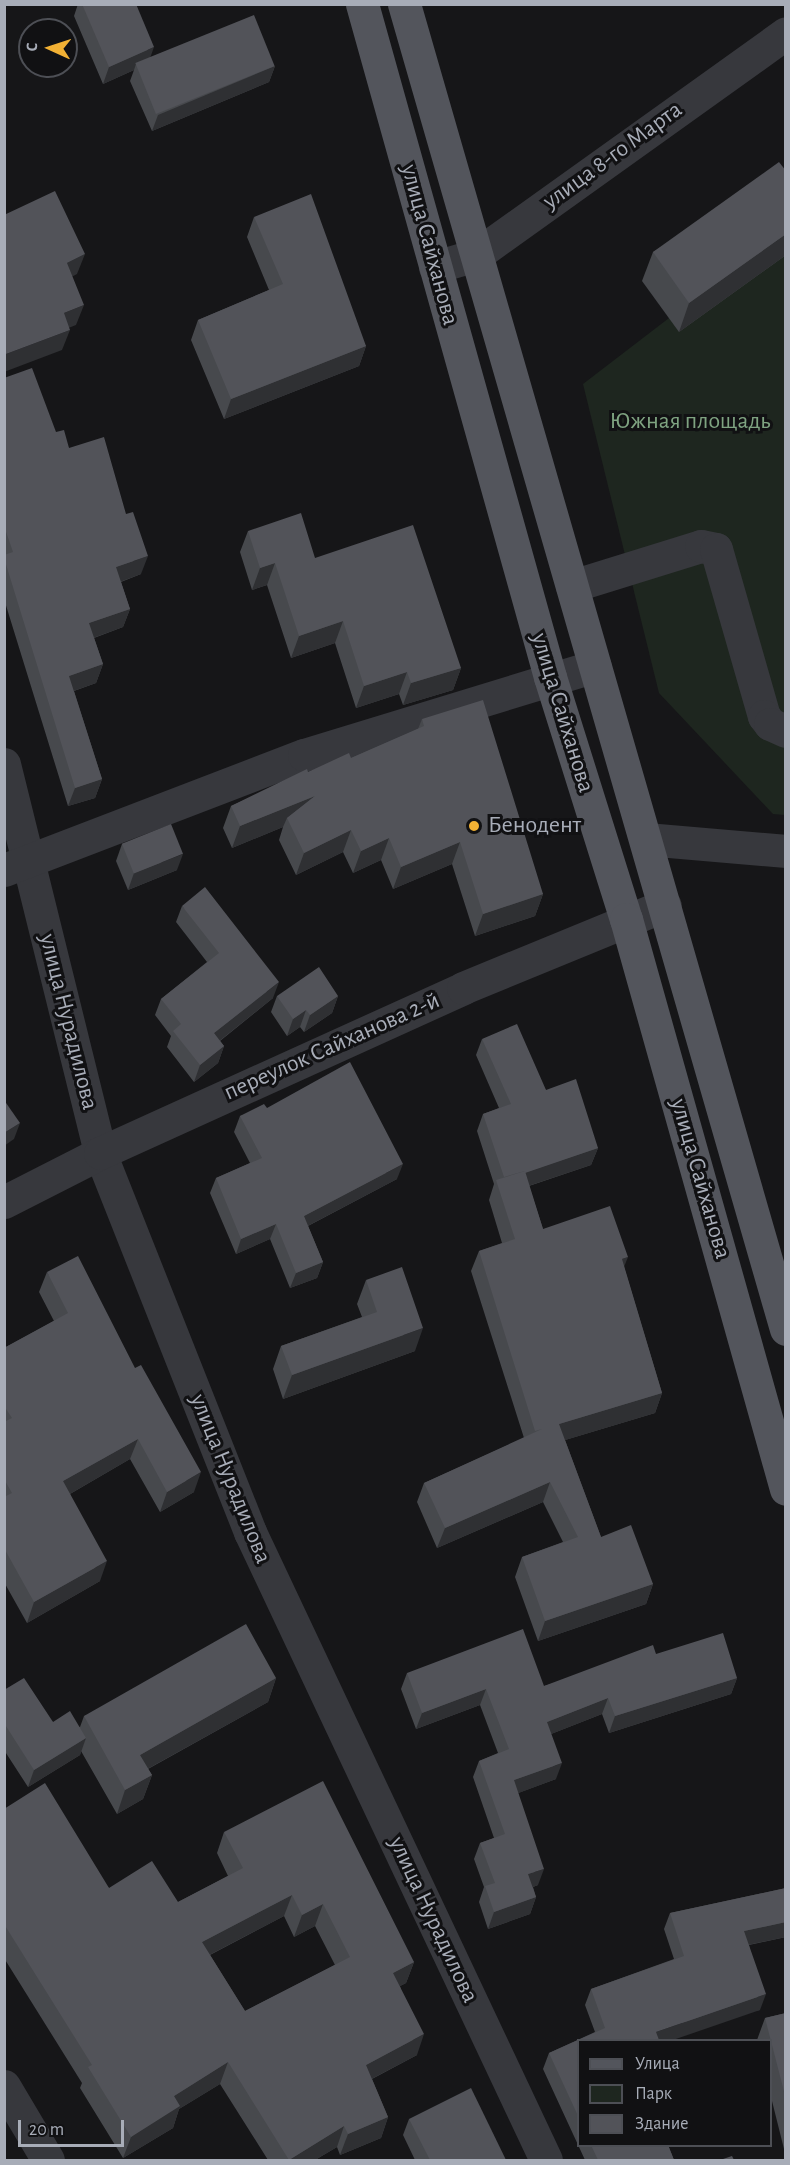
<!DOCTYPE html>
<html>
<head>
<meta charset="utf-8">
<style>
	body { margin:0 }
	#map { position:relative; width:790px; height:2165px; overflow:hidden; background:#161618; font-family:"Alegreya Sans",sans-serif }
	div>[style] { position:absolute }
	.green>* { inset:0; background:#1e261f }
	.minor>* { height:33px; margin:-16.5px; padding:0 16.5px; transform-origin:16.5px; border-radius:16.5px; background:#37383d }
	.major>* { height:33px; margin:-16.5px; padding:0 16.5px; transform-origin:16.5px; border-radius:16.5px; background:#53555c }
	.wall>* { inset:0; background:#47494d }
	.shaded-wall>* { inset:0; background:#2f3033 }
	.building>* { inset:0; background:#525359; transform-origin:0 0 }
	.dots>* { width:16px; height:16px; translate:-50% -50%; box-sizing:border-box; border:3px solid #111113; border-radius:50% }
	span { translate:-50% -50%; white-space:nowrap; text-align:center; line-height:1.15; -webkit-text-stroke:6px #111113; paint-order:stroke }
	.street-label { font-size:24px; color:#a8adb8 }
	.park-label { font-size:24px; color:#7fa381 }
	.poi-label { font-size:24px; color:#a8adb8 }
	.left { translate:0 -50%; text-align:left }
	.frame { position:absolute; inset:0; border:6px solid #a8adb8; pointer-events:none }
	.legend { position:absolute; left:577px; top:2039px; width:195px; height:108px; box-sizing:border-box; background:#111113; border:2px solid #4d4f55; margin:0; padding:8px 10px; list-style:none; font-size:18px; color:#a8adb8 }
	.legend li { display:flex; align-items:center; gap:12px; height:30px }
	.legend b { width:30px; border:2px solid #4d4f55 }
	.north { position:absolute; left:18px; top:18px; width:60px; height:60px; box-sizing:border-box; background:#111113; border:2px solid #4d4f55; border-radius:50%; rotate:273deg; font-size:16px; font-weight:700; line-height:24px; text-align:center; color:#a8adb8 }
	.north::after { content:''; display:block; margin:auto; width:21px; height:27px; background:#f2b134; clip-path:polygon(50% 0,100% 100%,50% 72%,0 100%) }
	.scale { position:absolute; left:18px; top:2120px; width:106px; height:27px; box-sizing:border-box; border:3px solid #a8adb8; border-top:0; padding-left:8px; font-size:18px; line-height:21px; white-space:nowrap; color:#a8adb8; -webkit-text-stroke:4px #111113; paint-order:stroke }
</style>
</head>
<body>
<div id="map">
	<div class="green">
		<div style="clip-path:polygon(785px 229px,785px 815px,773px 814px,659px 693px,583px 384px)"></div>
	</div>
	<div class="minor">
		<div style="left:435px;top:267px;width:43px;rotate:-16.3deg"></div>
		<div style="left:476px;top:255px;width:381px;rotate:-35.6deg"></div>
		<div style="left:572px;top:586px;width:135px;rotate:-17.2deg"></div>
		<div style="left:701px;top:546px;width:15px;rotate:11deg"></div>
		<div style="left:716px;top:549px;width:174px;rotate:74deg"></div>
		<div style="left:764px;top:716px;width:10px;rotate:53deg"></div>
		<div style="left:770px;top:724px;width:17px;rotate:24deg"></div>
		<div style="left:4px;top:764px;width:401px;rotate:76.1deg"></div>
		<div style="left:100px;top:1153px;width:408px;rotate:68.4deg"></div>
		<div style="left:250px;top:1532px;width:694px;rotate:64.76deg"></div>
		<div style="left:646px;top:839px;width:141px;rotate:4.9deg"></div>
		<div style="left:4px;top:870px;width:321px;rotate:-21deg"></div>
		<div style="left:304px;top:755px;width:304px;rotate:-17deg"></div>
		<div style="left:4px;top:1202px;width:108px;rotate:-27deg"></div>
		<div style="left:100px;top:1153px;width:399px;rotate:-24.4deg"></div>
		<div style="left:463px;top:988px;width:218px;rotate:-22.3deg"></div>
		<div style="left:4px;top:2086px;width:86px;rotate:59.3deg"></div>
	</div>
	<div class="major">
		<div style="left:362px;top:4px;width:699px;rotate:74.39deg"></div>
		<div style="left:550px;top:677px;width:254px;rotate:72.6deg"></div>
		<div style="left:626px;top:919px;width:592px;rotate:74.32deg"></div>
		<div style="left:404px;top:4px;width:1379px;rotate:73.92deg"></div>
	</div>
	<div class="wall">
		<div style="clip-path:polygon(78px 4px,136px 4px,150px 59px,275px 66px,269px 82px,152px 131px,130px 81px,134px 70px,103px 84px,74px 16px)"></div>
		<div style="clip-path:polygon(786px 171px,786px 255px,679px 332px,642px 281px,653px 252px)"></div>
		<div style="clip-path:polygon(254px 217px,366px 346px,359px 366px,224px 419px,191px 340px,198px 320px,269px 290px,247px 237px)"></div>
		<div style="clip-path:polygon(4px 378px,69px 448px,141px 574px,121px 582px,130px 609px,123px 627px,94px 638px,103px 664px,96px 683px,74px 691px,102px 779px,95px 798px,68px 806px,4px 599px)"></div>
		<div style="clip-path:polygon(248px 531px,315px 558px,461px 668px,453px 690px,403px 705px,399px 694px,356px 708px,335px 643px,291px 658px,267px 585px,252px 590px,240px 552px)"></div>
		<div style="clip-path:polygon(422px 719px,543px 894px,535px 916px,475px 936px,452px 864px,393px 889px,381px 860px,353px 873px,343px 852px,296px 875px,279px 840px,283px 827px,232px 848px,223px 828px,231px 806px,308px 772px,351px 758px,418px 729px)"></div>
		<div style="clip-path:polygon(122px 844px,177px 870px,128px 890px,116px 861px)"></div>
		<div style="clip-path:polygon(182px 906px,273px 998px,220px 1041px,224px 1046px,218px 1063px,194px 1082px,167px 1047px,171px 1036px,155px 1015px,161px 999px,207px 962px,176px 922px)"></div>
		<div style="clip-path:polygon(277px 996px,338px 996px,332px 1013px,304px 1032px,300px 1027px,287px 1036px,271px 1012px)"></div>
		<div style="clip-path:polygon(482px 1039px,546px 1090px,598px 1148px,591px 1165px,529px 1186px,543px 1229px,624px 1267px,662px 1393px,655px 1413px,565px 1440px,601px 1537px,653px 1584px,646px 1604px,538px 1641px,515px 1577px,522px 1557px,563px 1542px,543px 1502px,437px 1548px,417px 1502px,424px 1483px,524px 1438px,471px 1271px,479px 1251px,502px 1243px,489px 1200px,494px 1184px,477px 1131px,483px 1114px,499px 1108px,476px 1055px)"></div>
		<div style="clip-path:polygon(267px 1108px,397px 1179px,308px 1226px,323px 1262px,317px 1278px,290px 1288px,270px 1239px,236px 1254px,210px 1193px,216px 1178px,250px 1163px,234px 1132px,240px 1116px)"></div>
		<div style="clip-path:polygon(47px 1272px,194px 1492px,160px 1512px,130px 1459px,70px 1494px,100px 1581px,27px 1623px,4px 1582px,4px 1348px,54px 1321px,39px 1292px)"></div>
		<div style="clip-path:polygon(366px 1280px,415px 1351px,283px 1399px,273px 1369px,281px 1346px,362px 1317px,357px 1304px)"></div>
		<div style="clip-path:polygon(656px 1654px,737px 1678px,731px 1694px,609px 1733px,602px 1714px,551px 1734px,556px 1779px,518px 1793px,538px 1885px,533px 1887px,536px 1897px,530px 1914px,488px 1929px,479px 1902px,484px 1887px,474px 1859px,480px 1843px,494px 1838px,473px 1777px,479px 1761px,498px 1753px,480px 1705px,416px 1729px,401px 1689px,407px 1673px,544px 1686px)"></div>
		<div style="clip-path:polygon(276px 1678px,268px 1702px,148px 1769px,152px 1775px,143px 1799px,117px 1814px,81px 1751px,80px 1755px,28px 1787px,4px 1750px,4px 1690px,53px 1722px,80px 1727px,84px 1716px)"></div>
		<div style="clip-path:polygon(evenodd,4px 1809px,109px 1888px,178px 1902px,228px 1876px,217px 1853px,224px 1832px,414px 1962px,406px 1983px,400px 1986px,417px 2055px,372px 2079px,388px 2117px,381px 2138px,340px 2155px,337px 2147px,315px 2160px,268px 2160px,220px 2084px,179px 2109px,173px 2128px,123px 2158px,80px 2088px,82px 2083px,4px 1958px,4px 1809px,284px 1916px,294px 1937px,315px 1926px,335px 1965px,245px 2011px,210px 1955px,284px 1916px)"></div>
		<div style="clip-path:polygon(786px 1888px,786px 1937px,749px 1945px,760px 2010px,579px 2040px,579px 2145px,668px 2145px,674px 2160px,585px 2160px,543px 2069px,549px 2053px,595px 2032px,585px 2005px,591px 1989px,674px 1959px,664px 1929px,670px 1913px)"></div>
		<div style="clip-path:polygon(786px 2013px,786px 2153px,785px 2153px,771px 2097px,771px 2040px,757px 2040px,765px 2018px)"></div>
		<div style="clip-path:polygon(409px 2119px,506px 2160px,415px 2160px,403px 2135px)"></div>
	</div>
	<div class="shaded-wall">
		<div style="clip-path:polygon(154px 47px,148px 64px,136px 64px,134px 70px,103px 84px,109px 67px)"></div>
		<div style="clip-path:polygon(275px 66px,269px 82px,152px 131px,158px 115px)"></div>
		<div style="clip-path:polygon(786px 234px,786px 255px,679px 332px,689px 303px)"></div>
		<div style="clip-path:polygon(85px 254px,77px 274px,60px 283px,67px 263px)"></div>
		<div style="clip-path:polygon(84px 305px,76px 325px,56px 333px,64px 313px)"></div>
		<div style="clip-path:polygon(70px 330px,62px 350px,4px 372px,4px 358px,6px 354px)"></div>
		<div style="clip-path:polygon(366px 346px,359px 366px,224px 419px,231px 399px)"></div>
		<div style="clip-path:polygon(148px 556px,141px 574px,109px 586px,116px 567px)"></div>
		<div style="clip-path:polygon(275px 563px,267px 585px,252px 590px,260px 568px)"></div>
		<div style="clip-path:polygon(130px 609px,123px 627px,82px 642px,89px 623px)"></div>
		<div style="clip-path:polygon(343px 621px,335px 643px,291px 658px,299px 636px)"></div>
		<div style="clip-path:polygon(103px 664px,96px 683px,62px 695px,69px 676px)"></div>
		<div style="clip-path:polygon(461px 668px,453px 690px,403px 705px,411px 683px)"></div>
		<div style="clip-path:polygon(407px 672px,399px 694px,356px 708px,364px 686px)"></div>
		<div style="clip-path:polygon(102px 779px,95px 798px,68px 806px,75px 788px)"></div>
		<div style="clip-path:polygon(315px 796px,287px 818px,283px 827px,232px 848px,240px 826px)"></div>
		<div style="clip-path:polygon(351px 830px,343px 852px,296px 875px,304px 853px)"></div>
		<div style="clip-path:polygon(389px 838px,381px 860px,353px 873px,361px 851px)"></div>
		<div style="clip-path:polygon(460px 842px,452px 864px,393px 889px,401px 867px)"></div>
		<div style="clip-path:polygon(183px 854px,177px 870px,128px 890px,134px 873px)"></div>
		<div style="clip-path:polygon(543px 894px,535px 916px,475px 936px,483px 914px)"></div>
		<div style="clip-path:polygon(279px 982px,273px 998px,208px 1050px,214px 1033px)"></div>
		<div style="clip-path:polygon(338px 996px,332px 1013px,304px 1032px,310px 1015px)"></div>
		<div style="clip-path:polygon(306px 1010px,300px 1027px,287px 1036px,293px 1019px)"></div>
		<div style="clip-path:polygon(224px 1046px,218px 1063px,194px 1082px,200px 1065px)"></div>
		<div style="clip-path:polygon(20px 1123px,14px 1139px,4px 1146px,4px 1133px)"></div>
		<div style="clip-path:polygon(598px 1148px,591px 1165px,501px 1195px,505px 1179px)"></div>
		<div style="clip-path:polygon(403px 1164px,397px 1179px,298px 1231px,304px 1216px)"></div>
		<div style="clip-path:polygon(276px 1224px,270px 1239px,236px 1254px,241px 1239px)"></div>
		<div style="clip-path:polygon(628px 1257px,620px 1277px,622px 1259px)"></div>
		<div style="clip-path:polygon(323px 1262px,317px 1278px,290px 1288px,296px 1273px)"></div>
		<div style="clip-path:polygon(423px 1328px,415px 1351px,283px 1399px,292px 1375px)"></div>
		<div style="clip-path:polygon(662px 1393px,655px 1413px,552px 1444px,559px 1424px)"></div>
		<div style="clip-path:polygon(138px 1439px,130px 1459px,56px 1502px,63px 1481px)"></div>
		<div style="clip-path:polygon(201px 1472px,194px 1492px,160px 1512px,167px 1492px)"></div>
		<div style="clip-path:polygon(550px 1482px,543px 1502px,437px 1548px,445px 1528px)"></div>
		<div style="clip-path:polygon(107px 1561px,100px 1581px,27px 1623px,34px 1602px)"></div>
		<div style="clip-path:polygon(653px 1584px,646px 1604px,538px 1641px,545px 1621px)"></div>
		<div style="clip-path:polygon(276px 1678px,268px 1702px,131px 1778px,140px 1755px)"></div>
		<div style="clip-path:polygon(737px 1678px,731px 1694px,609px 1733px,615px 1716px)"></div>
		<div style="clip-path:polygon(486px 1689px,480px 1705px,416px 1729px,422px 1713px)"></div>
		<div style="clip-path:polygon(608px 1698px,602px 1714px,541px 1738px,547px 1722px)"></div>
		<div style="clip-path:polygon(86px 1738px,80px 1755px,28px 1787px,34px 1770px)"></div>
		<div style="clip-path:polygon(562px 1763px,556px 1779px,508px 1797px,514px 1780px)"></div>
		<div style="clip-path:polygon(152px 1775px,143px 1799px,117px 1814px,125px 1790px)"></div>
		<div style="clip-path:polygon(544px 1869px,538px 1885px,522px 1891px,528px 1874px)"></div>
		<div style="clip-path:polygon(292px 1895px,284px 1916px,194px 1963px,202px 1942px)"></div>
		<div style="clip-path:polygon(536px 1897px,530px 1914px,488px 1929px,494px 1912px)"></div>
		<div style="clip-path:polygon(323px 1904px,315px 1926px,294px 1937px,302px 1915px)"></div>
		<div style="clip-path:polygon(786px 1922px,786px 1937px,738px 1947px,744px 1931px)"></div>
		<div style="clip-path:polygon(414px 1962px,406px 1983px,385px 1994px,393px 1973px)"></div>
		<div style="clip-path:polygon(766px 1994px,760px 2010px,673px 2040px,653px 2040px,656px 2032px)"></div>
		<div style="clip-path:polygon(424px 2034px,417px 2055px,358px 2086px,366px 2065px)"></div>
		<div style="clip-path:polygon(228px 2062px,220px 2084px,179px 2109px,173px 2128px,123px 2158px,131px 2137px,174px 2096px)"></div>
		<div style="clip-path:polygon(388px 2117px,381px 2138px,340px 2155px,348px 2134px)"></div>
		<div style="clip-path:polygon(344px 2126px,337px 2147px,315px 2160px,289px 2160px)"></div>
	</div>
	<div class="building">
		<div style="clip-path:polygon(82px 4px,136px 4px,154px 47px,109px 67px)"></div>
		<div style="left:254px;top:15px;width:55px;height:128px;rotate:68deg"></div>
		<div style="clip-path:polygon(779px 162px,786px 171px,786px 234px,689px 303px,653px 252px)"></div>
		<div style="clip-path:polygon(55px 191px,85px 254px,67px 263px,84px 305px,64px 313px,70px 330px,6px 354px,4px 351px,4px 215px)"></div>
		<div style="clip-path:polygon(311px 194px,366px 346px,231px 399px,198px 320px,283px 284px,254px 217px)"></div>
		<div style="clip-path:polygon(32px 368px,56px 432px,64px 430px,69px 448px,104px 437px,126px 514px,133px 512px,148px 556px,116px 567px,130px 609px,89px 623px,103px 664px,69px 676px,102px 779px,75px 788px,4px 558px,4px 555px,13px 552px,4px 526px,4px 378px)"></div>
		<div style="clip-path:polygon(301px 513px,315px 558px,413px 525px,461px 668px,411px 683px,407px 672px,364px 686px,343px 621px,299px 636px,275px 563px,260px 568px,248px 531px)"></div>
		<div style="clip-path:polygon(483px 700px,543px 894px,483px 914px,460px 842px,401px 867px,389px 838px,361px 851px,351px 830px,304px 853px,287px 818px,315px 796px,240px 826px,231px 806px,307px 769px,308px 772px,349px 753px,351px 758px,424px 726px,422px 719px)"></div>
		<div style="left:171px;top:824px;width:32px;height:53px;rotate:68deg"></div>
		<div style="clip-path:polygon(205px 887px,279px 982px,214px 1033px,224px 1046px,200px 1065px,173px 1031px,181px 1024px,161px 999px,219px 953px,182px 906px)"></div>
		<div style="clip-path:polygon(319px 967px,338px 996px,310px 1015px,306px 1010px,293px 1019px,277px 996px)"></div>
		<div style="clip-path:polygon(517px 1024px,546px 1090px,576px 1079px,598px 1148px,525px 1173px,525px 1171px,504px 1177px,483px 1114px,511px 1104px,482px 1039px)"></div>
		<div style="clip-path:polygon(350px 1062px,403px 1164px,304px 1216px,323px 1262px,296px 1273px,276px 1224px,241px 1239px,216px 1178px,262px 1158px,240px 1116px,264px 1104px,267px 1108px)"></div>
		<div style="clip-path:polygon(4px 1100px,20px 1123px,4px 1133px)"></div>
		<div style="clip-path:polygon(525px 1171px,543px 1229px,610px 1206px,628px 1257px,622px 1259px,662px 1393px,559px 1424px,601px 1537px,631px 1525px,653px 1584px,545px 1621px,522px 1557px,578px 1537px,550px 1482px,445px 1528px,424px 1483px,542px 1429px,535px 1431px,479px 1251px,515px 1239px,496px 1180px)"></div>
		<div style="clip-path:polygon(78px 1256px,135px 1368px,141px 1365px,201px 1472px,167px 1492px,138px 1439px,63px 1481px,107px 1561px,34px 1602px,4px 1548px,4px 1497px,12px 1493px,4px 1479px,4px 1422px,12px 1418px,4px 1406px,4px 1348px,68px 1313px,47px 1272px)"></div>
		<div style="clip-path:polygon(402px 1267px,423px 1328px,292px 1375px,281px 1346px,377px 1312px,366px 1280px)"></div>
		<div style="clip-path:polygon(246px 1624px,276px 1678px,140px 1755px,152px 1775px,125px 1790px,84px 1716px)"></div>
		<div style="clip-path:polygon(523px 1629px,544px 1686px,653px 1645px,656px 1654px,723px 1633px,737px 1678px,615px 1716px,608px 1698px,547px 1722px,562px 1763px,514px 1780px,544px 1869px,528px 1874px,536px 1897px,494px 1912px,485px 1886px,495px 1883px,480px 1843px,505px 1834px,479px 1761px,509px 1749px,486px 1689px,422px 1713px,407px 1673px)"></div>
		<div style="clip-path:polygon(24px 1678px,53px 1722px,70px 1711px,86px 1738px,34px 1770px,4px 1723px,4px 1690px)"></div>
		<div style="clip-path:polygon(evenodd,323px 1781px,414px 1962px,393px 1973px,424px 2034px,366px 2065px,388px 2117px,348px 2134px,344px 2126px,289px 2160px,228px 2062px,174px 2096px,180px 2106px,131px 2137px,88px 2067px,92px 2065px,4px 1924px,4px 1809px,45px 1783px,109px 1888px,152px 1861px,178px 1902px,243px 1868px,224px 1832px,323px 1781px,292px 1895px,302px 1915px,323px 1904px,350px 1957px,245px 2011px,202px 1942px,292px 1895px)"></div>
		<div style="clip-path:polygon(786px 1888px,786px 1922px,744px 1931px,766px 1994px,656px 2032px,659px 2040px,579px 2040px,579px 2118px,549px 2053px,605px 2028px,591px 1989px,684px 1956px,670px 1913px)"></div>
		<div style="clip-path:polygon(786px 2013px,786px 2099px,765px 2018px)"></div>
		<div style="clip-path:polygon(471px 2088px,506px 2160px,430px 2160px,409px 2119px)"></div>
		<div style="clip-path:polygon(591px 2145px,668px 2145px,674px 2160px,598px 2160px)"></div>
		<div style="clip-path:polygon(732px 2156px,734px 2160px,720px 2160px)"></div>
	</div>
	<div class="dots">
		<div style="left:474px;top:826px;background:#f2b134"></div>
	</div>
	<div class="street-label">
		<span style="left:613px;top:156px;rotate:-36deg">улица 8-го Марта</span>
		<span style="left:429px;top:245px;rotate:75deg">улица Сайханова</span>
		<span style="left:562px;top:713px;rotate:73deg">улица Сайханова</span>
		<span style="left:68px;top:1022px;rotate:76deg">улица Нурадилова</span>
		<span style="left:332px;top:1047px;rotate:-24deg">переулок Сайханова 2-й</span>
		<span style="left:700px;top:1179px;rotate:74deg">улица Сайханова</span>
		<span style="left:230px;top:1479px;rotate:68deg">улица Нурадилова</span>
		<span style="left:433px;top:1920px;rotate:65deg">улица Нурадилова</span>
	</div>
	<div class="park-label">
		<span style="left:690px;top:422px">Южная площадь</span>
	</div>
	<div class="poi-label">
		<span class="left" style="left:488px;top:826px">Бенодент</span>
	</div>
	<div class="frame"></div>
	<ul class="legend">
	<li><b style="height:8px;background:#53555c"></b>Улица</li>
	<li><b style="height:16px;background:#1e261f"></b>Парк</li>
	<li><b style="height:16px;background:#525359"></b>Здание</li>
	</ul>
	<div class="north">С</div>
	<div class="scale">20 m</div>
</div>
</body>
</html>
